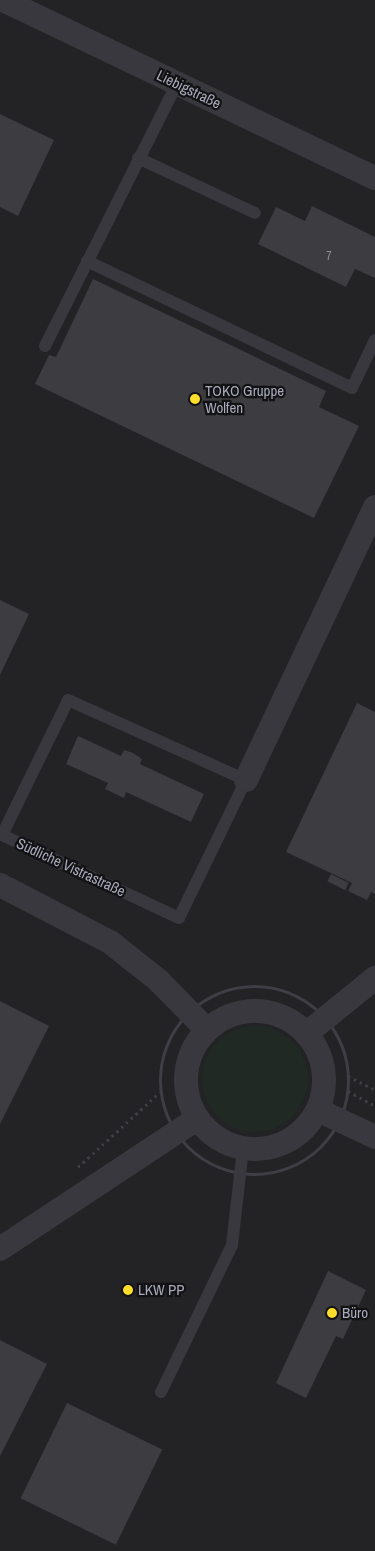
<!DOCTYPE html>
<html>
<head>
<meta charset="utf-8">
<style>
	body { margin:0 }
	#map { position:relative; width:375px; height:1551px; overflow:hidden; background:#171719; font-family:"Archivo Narrow",sans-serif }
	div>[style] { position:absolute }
	.built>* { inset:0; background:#232326; transform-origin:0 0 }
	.green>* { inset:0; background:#202923 }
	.round { border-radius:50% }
	.building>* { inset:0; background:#3c3c41; transform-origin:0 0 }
	.path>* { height:3px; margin-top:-1.5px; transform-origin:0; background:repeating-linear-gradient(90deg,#3e3e45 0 2.5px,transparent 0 6.5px) }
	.path>.ring { margin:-1.5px; padding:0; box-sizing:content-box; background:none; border:3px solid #3e3e45; border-radius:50% }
	.lane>* { height:12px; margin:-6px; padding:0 6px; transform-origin:6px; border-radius:6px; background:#38383e }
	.street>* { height:24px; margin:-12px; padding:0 12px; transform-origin:12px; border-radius:12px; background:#38383e }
	.street>.ring { margin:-12px; padding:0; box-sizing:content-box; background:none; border:24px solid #38383e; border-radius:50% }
	.dots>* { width:14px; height:14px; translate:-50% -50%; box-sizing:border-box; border:2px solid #121214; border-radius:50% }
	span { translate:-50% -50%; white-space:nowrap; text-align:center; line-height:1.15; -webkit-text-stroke:4.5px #121214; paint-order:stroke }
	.number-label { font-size:12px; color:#8d8e9c }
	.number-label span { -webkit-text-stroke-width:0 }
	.street-label { font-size:15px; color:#a8aaba }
	.poi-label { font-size:15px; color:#a8aaba }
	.left { translate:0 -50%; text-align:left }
</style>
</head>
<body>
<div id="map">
	<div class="built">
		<div style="left:0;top:0;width:375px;height:1551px"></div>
	</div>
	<div class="green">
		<div class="round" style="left:202px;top:1026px;width:106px;height:106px"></div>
	</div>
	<div class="building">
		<div style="clip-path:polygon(0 114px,54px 140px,18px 216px,0 207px)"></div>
		<div style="clip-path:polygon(312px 206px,375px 237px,375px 278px,355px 269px,346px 287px,258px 244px,276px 207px,305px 221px)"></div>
		<div style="clip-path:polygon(93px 279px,326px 391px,319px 407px,359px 426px,314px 518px,35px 384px,49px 355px,56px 357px)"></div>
		<div style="clip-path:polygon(0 600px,29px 614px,0 675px)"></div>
		<div style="clip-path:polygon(357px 703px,375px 712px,375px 894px,371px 892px,367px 900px,348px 891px,352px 883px,286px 852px)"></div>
		<div style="clip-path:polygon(78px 736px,121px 756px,124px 750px,133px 753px,142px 759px,140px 764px,204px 794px,191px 822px,126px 792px,124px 798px,105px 789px,108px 783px,66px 764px)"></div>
		<div style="left:331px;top:874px;width:20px;height:8px;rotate:27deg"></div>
		<div style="clip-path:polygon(0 1001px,49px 1026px,0 1124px)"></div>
		<div style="clip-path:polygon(328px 1271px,366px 1290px,343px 1339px,336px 1336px,306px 1398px,276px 1383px)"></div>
		<div style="clip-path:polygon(0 1340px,47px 1364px,0 1456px)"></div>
		<div style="left:67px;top:1403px;width:106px;height:106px;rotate:26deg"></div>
	</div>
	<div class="path">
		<div class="ring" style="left:160px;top:986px;width:185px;height:185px"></div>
		<div style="left:348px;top:1076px;width:30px;rotate:27deg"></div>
		<div style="left:348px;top:1091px;width:31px;rotate:29deg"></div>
		<div style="left:78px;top:1167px;width:111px;rotate:-42.4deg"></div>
	</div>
	<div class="lane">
		<div style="left:138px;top:158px;width:129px;rotate:25.2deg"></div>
		<div style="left:87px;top:261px;width:294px;rotate:25.6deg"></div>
		<div style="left:352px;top:388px;width:53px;rotate:-64.4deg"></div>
		<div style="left:45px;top:346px;width:293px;rotate:-63.3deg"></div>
		<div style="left:68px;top:700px;width:195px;rotate:24.2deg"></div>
		<div style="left:246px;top:780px;width:153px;rotate:115.9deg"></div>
		<div style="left:179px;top:918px;width:195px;rotate:-154.9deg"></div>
		<div style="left:2px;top:835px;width:150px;rotate:-63.9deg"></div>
		<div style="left:161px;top:1392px;width:163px;rotate:-64.2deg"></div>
		<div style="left:232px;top:1245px;width:98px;rotate:-83.5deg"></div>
	</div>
	<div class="street">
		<div style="left:3px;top:0;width:412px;rotate:25.6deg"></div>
		<div style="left:246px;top:780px;width:302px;rotate:-64.7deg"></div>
		<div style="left:0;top:885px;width:124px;rotate:27.4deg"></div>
		<div style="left:110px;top:942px;width:61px;rotate:38.4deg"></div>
		<div style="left:158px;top:980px;width:70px;rotate:45.6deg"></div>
		<div class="ring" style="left:186px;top:1011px;width:114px;height:114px"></div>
		<div style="left:306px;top:1034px;width:89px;rotate:-39.1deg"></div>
		<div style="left:318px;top:1110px;width:63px;rotate:25.3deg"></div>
		<div style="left:0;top:1249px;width:237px;rotate:-33.5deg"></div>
	</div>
	<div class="dots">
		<div style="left:195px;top:399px;background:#fddf2b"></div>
		<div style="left:128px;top:1290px;background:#fddf2b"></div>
		<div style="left:332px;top:1313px;background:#fddf2b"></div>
	</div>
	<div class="number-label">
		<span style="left:329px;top:257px">7</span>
	</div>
	<div class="street-label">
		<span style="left:189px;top:89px;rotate:26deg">Liebigstraße</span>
		<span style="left:71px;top:867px;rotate:25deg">Südliche Vistrastraße</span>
	</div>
	<div class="poi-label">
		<span class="left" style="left:205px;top:399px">TOKO Gruppe<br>Wolfen</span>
		<span class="left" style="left:138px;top:1290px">LKW PP</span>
		<span class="left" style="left:342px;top:1313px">Büro</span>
	</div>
</div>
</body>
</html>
